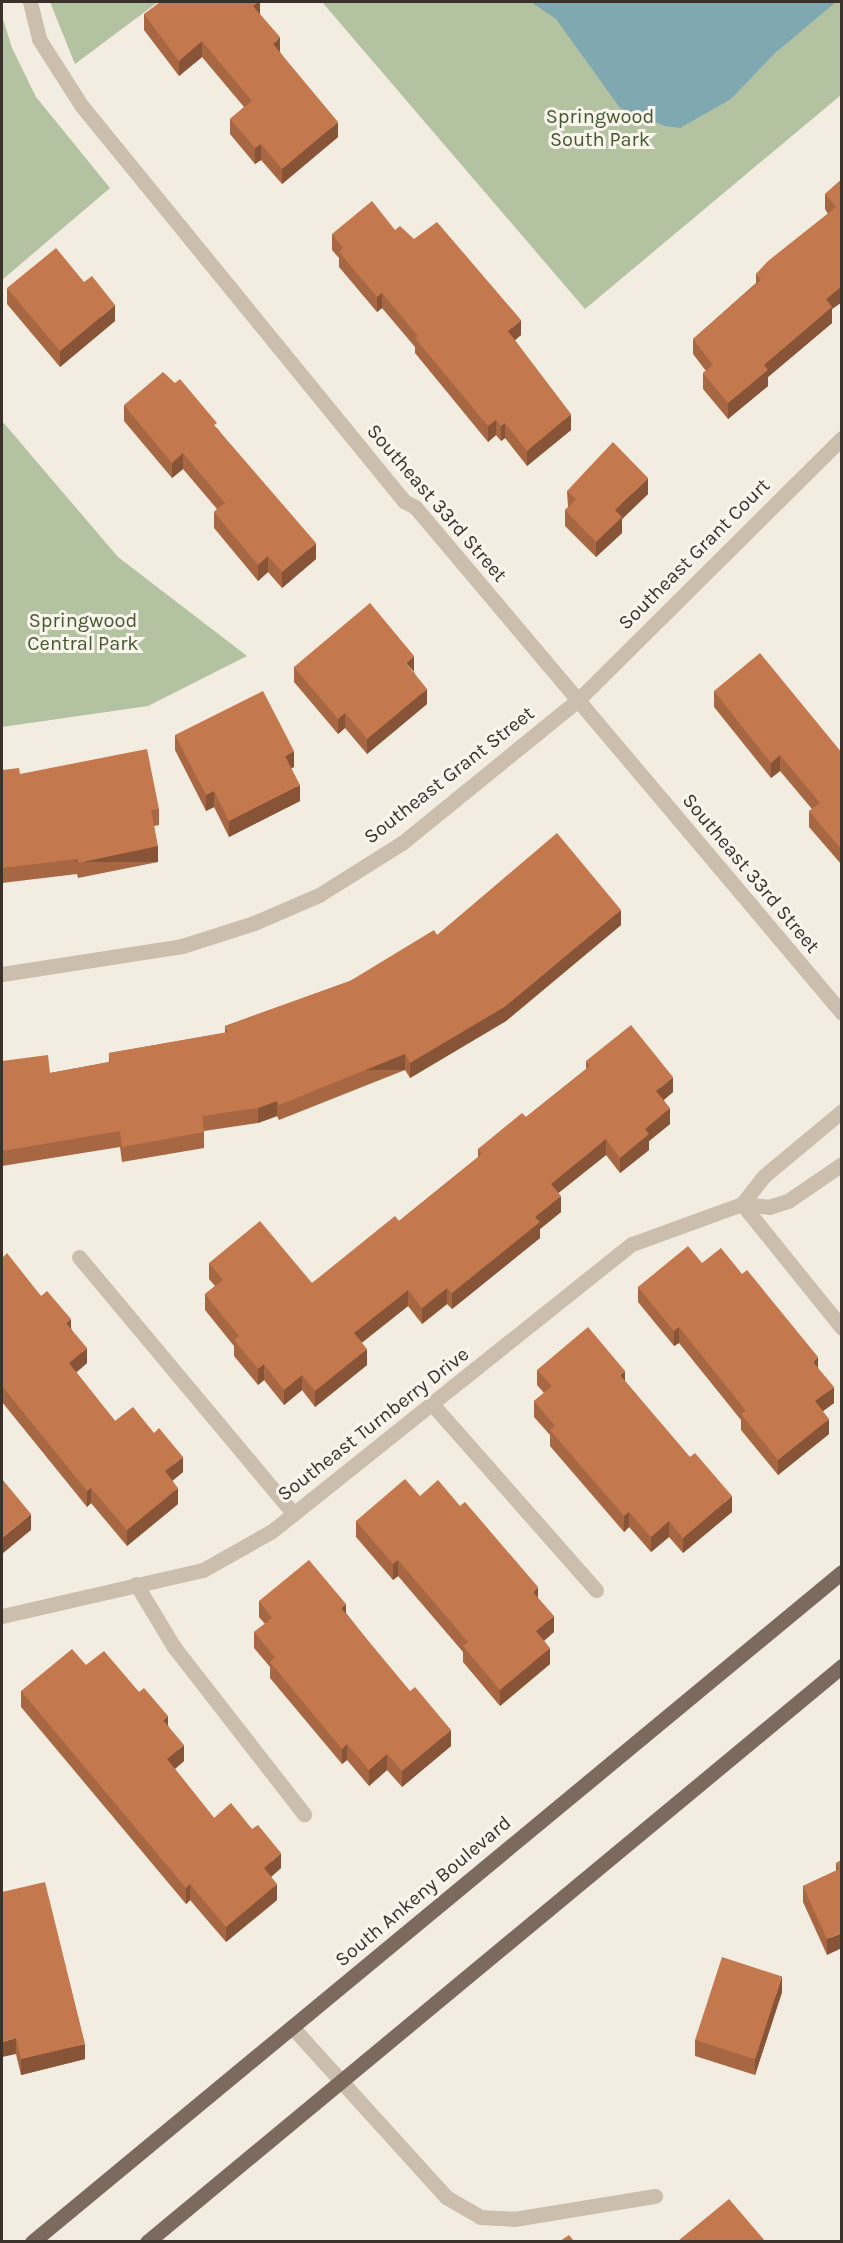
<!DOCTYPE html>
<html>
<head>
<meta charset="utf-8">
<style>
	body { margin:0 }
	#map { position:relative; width:843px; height:2243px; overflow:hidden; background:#f3ece1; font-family:Karla,sans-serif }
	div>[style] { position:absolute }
	.green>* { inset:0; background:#b3c2a1 }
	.water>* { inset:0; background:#80a8b0 }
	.minor>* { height:15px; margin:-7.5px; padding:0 7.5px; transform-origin:7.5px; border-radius:7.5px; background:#cbbeac }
	.major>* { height:15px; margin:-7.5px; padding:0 7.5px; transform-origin:7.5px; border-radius:7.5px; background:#7b6a5d }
	.wall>* { inset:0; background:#a86743 }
	.shaded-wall>* { inset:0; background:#885437; transform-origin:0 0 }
	.building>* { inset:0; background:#c3784e; transform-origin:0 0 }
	span { translate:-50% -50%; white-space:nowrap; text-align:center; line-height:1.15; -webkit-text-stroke:6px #faf6ed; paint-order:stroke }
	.park-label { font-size:20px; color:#44582f }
	.street-label { font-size:20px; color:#3a312b }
	.frame { position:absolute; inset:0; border:3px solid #3a312b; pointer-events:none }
</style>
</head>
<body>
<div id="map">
	<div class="green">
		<div style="clip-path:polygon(50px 2px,158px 2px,75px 64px)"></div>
		<div style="clip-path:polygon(322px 2px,841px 2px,841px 95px,585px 309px)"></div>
		<div style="clip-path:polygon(2px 16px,12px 48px,36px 97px,110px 188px,2px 280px)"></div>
		<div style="clip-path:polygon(2px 421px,118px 557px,247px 656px,148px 706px,2px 727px)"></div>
	</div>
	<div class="water">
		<div style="clip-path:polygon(531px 2px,836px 2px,775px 53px,731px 99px,680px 128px,665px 126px,620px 108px,556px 19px)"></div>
	</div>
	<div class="minor">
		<div style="left:30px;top:2px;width:38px;rotate:76deg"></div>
		<div style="left:39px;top:39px;width:78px;rotate:57.5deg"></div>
		<div style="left:81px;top:105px;width:511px;rotate:50.8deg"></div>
		<div style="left:404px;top:501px;width:13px;rotate:29deg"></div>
		<div style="left:415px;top:507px;width:662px;rotate:49.84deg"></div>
		<div style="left:2px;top:974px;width:182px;rotate:-8.8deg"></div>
		<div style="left:182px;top:946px;width:76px;rotate:-17.7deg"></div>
		<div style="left:254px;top:923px;width:71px;rotate:-23.3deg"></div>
		<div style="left:319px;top:895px;width:98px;rotate:-32.1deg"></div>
		<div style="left:402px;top:843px;width:225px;rotate:-39.1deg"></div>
		<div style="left:577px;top:701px;width:373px;rotate:-44.8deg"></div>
		<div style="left:742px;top:1204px;width:159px;rotate:51.1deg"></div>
		<div style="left:742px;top:1204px;width:36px;rotate:-52deg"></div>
		<div style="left:764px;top:1176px;width:102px;rotate:-39.8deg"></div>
		<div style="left:79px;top:1257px;width:334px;rotate:50.1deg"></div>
		<div style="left:432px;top:1404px;width:248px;rotate:48.6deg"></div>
		<div style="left:136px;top:1584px;width:74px;rotate:58.9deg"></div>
		<div style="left:174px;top:1647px;width:212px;rotate:52.1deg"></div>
		<div style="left:2px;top:1616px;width:206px;rotate:-12.9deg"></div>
		<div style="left:203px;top:1570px;width:79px;rotate:-29.5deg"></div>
		<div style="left:272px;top:1531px;width:460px;rotate:-38.6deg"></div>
		<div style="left:632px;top:1244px;width:117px;rotate:-20deg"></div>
		<div style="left:742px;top:1204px;width:27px;rotate:6deg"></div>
		<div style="left:769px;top:1207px;width:20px;rotate:-18deg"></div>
		<div style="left:788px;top:1201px;width:65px;rotate:-34.4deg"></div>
		<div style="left:292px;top:2027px;width:229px;rotate:47.8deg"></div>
		<div style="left:446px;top:2197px;width:39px;rotate:30deg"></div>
		<div style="left:480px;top:2217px;width:34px;rotate:3deg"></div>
		<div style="left:514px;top:2219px;width:143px;rotate:-9.3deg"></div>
	</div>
	<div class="major">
		<div style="left:32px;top:2242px;width:1051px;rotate:-39.6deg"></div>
		<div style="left:147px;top:2242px;width:903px;rotate:-39.65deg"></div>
	</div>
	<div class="wall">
		<div style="clip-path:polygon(260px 2px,260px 14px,280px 52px,338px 137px,282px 184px,261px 160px,255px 164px,230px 134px,230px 119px,244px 107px,202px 57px,179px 76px,144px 30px,144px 14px)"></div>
		<div style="clip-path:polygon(842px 179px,842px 302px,832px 309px,832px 323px,768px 377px,768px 386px,728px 419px,703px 389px,703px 373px,706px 371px,693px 354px,693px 339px,756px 283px,756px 274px,828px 214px,825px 209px,825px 194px)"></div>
		<div style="clip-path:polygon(395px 230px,521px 335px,515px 340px,571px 430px,527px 466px,505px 438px,501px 441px,496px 435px,488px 442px,415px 353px,415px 347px,382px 308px,377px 312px,339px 267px,339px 258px,332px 250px,332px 234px)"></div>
		<div style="clip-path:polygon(7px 288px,115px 321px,60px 367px,7px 304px)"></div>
		<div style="clip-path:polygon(124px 405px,217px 428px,316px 559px,282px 588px,268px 572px,258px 581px,214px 528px,214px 512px,217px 509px,183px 469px,172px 478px,124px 421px)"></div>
		<div style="clip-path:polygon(567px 491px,648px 494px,622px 519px,622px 533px,596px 557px,565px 526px,565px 510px,568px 507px)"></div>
		<div style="clip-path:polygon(294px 667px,414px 672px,427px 704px,367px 754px,345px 728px,338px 734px,294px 682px)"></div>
		<div style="clip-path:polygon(714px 691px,842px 753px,841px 864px,809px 827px,809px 811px,812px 809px,780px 771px,771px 778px,714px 707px)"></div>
		<div style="clip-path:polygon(175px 735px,294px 767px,291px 768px,300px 801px,229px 837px,214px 807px,206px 811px,175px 750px)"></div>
		<div style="clip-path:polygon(2px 770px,159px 809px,159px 825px,154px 826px,158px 862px,78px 878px,77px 874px,2px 883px)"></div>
		<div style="clip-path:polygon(621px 925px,506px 1021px,410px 1078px,405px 1070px,279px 1120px,277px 1116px,258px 1123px,204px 1131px,204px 1148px,122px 1162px,120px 1147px,2px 1166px,2px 1061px,50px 1073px,109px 1062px,109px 1053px,225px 1033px,225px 1026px,350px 981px,437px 935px)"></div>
		<div style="clip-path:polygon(586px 1061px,673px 1092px,664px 1100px,670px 1124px,649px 1141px,649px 1150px,620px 1173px,606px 1155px,558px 1193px,561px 1212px,540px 1229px,540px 1238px,452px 1309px,447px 1304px,422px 1324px,408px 1306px,361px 1343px,367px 1365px,315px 1407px,302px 1390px,284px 1405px,264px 1380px,258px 1385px,234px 1356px,234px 1346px,205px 1310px,205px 1294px,215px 1286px,209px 1279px,209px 1263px,312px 1283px,399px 1221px,478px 1157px,478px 1149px,526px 1117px,586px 1069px)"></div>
		<div style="clip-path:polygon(2px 1258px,41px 1296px,71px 1328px,87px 1363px,76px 1372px,115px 1421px,183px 1472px,172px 1481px,178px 1504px,127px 1546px,91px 1503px,87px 1507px,2px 1402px)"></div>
		<div style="clip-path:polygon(702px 1263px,818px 1368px,834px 1403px,823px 1411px,829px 1434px,778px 1475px,741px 1430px,741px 1420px,679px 1343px,674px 1346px,638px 1302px,638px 1287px)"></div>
		<div style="clip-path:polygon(537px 1370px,625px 1381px,732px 1512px,683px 1553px,669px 1537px,651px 1552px,629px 1527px,624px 1532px,550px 1446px,550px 1435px,534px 1417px,534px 1401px,544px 1393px,537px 1385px)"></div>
		<div style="clip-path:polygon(420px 1496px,538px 1598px,554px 1632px,544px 1641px,550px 1664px,500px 1706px,463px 1662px,463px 1652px,398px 1576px,393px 1580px,356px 1537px,356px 1521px)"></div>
		<div style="clip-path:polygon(259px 1601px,346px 1613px,451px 1746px,402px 1787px,387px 1770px,369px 1786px,347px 1760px,342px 1764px,270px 1678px,270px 1667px,254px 1648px,254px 1632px,265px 1624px,259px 1617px)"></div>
		<div style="clip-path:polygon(86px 1665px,139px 1692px,168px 1725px,184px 1761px,175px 1769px,214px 1818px,281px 1868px,271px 1877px,277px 1900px,226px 1942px,190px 1900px,186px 1904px,21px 1707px,21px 1691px)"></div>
		<div style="clip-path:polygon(842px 1860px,827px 1955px,803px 1902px,803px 1886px,836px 1871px,836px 1863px)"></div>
		<div style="clip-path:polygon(2px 1892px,85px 2059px,21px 2075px,16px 2054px)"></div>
		<div style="clip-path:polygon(782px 1992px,755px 2075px,695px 2056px,695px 2040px)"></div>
	</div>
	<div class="shaded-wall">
		<div style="clip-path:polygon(258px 2px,260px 2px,260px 15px,253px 6px)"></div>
		<div style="clip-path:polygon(280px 37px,280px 53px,273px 44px)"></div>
		<div style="clip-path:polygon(202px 41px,202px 57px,179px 76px,179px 61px)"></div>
		<div style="clip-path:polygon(338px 122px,338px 137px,282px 184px,282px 169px)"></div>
		<div style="clip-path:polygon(261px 144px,261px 160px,255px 164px,255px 148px)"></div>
		<div style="clip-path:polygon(842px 286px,842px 302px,832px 309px,832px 323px,768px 377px,768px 386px,728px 419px,728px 403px,826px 299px)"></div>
		<div style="clip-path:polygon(382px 293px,382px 308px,377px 312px,377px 297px)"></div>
		<div style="clip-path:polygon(115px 305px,115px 321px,60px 367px,60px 351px)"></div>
		<div style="clip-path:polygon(521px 320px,521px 335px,508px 346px,508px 331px)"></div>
		<div style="clip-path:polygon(571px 414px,571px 430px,527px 466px,527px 451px)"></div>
		<div style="clip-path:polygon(496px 420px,496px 435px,488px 442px,488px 426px)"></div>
		<div style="clip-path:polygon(505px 423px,505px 438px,501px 441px,501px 426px)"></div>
		<div style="clip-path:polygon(183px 453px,183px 469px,172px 478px,172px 463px)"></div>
		<div style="clip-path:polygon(648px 478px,648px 494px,622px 519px,622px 533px,596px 557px,596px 542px,615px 510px)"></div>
		<div style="clip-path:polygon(316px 543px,316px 559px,282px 588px,282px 572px)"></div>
		<div style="clip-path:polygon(268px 556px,268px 572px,258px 581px,258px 565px)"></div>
		<div style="clip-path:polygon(414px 656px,414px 672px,406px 663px)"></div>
		<div style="clip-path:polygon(427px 689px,427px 704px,367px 754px,367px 739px)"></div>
		<div style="clip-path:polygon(345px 713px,345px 728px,338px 734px,338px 719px)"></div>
		<div style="clip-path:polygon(294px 751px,294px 767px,285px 771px,285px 756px)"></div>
		<div style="clip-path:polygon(780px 755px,780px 771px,771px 778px,771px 763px)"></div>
		<div style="clip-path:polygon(300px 785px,300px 801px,229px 837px,229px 821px)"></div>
		<div style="clip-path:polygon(214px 791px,214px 807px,206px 811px,206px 795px)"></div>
		<div style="left:158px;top:846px;width:16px;height:82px;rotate:90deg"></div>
		<div style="clip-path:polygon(621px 910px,621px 925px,506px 1021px,410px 1078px,410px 1063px)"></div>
		<div style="left:405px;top:1054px;width:16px;height:136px;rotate:90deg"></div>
		<div style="clip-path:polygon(673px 1077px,673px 1092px,656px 1106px,656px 1091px)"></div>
		<div style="clip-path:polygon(277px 1101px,277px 1116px,258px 1123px,258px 1108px)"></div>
		<div style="clip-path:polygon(670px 1108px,670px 1124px,649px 1141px,649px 1150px,620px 1173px,620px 1158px,645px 1129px)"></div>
		<div style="clip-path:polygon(606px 1139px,606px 1155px,551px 1199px,551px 1184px)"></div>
		<div style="clip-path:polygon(561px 1196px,561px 1212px,540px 1229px,540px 1238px,452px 1309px,452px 1293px,535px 1217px)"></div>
		<div style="clip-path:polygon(447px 1288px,447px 1304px,422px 1324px,422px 1308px)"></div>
		<div style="clip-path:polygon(408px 1290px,408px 1306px,354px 1349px,354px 1333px)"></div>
		<div style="clip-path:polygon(71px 1319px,71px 1335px,66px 1323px)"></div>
		<div style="clip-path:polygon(679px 1327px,679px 1343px,674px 1346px,674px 1331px)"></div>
		<div style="clip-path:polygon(87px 1348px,87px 1363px,69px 1379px,69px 1363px)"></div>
		<div style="clip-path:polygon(367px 1349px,367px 1365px,315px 1407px,315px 1391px)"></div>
		<div style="clip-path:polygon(818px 1357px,818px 1373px,813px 1362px)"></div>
		<div style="clip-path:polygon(264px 1364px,264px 1380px,258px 1385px,258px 1369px)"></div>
		<div style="clip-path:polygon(625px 1371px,625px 1387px,620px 1375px)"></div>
		<div style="clip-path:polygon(302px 1375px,302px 1390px,284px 1405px,284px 1390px)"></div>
		<div style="clip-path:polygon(834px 1387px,834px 1403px,815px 1417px,815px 1401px)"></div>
		<div style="clip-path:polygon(829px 1419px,829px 1434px,778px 1475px,778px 1460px)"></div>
		<div style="clip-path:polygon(183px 1457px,183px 1472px,165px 1487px,165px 1471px)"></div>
		<div style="clip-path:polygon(91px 1488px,91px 1503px,87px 1507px,87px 1491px)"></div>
		<div style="clip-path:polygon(178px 1488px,178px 1504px,127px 1546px,127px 1530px)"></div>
		<div style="clip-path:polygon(732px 1496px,732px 1512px,683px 1553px,683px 1538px)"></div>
		<div style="clip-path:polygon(629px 1512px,629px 1527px,624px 1532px,624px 1516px)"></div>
		<div style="clip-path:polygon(31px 1514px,31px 1530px,2px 1554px,2px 1538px)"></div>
		<div style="clip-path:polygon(669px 1521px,669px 1537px,651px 1552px,651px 1537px)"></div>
		<div style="clip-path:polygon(398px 1560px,398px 1576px,393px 1580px,393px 1564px)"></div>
		<div style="clip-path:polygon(538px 1587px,538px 1603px,533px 1592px)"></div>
		<div style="clip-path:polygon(346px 1604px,346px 1620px,341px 1608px)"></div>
		<div style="clip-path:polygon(554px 1616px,554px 1632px,536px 1647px,536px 1631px)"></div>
		<div style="clip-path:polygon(550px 1648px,550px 1664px,500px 1706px,500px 1690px)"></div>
		<div style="clip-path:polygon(168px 1716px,168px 1732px,163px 1720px)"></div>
		<div style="clip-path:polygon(451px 1730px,451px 1746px,402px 1787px,402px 1771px)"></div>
		<div style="clip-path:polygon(347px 1744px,347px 1760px,342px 1764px,342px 1749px)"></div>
		<div style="clip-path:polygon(184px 1745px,184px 1761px,167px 1775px,167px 1759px)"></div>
		<div style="clip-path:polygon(387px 1754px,387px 1770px,369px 1786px,369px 1770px)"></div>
		<div style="clip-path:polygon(281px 1853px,281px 1868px,264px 1883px,264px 1868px)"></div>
		<div style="clip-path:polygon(190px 1884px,190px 1900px,186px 1904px,186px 1888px)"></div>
		<div style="clip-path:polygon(277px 1884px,277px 1900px,226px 1942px,226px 1927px)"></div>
		<div style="clip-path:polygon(842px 1933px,842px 1948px,827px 1955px,827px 1939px)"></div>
		<div style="clip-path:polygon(782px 1976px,782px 1992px,755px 2075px,755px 2059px)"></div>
		<div style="clip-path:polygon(16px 2038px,16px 2054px,2px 2057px,2px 2042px)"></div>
		<div style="clip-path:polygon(85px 2044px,85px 2059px,21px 2075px,21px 2059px)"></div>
	</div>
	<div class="building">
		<div style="clip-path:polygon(160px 2px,258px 2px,253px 6px,280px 37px,273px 44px,338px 122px,282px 169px,261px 144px,255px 148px,230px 119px,252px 101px,202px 41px,179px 61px,144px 14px)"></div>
		<div style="clip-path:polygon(842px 179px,842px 286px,826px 299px,832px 307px,764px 365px,768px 370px,728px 403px,703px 373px,713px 365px,693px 339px,761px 280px,756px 274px,768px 261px,836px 207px,825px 194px)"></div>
		<div style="clip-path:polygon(372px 201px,395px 230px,400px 226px,414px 239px,437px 222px,521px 320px,508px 331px,571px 414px,527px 451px,505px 423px,501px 426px,496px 420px,488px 426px,415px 338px,418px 336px,382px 293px,377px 297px,339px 252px,343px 248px,332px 234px)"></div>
		<div style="clip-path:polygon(56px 248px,84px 282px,92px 276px,115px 305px,60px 351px,7px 288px)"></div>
		<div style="clip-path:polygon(163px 372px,175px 383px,180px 379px,217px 423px,214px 425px,316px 543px,282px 572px,268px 556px,258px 565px,214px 512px,225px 503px,183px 453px,172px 463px,124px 405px)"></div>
		<div style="clip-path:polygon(613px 442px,648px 478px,615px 510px,622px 517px,596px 542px,565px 510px,576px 499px,567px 491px)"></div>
		<div style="clip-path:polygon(370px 603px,414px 656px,406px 663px,427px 689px,367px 739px,345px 713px,338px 719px,294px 667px)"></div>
		<div style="clip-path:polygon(760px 653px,842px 753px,841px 849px,809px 811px,820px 803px,780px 755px,771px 763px,714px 691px)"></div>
		<div style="clip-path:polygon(263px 691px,294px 751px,285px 756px,300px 785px,229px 821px,214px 791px,206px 795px,175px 735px)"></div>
		<div style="clip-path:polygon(147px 749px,159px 809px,151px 810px,158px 846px,78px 863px,77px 859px,2px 868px,2px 770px,19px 768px,20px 774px)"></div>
		<div style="clip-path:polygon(557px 833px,621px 910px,506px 1006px,410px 1063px,405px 1054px,279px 1105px,277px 1101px,258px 1108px,202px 1116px,204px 1132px,122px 1147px,120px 1131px,2px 1151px,2px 1061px,48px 1055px,50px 1073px,110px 1062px,109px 1053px,228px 1032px,225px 1026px,350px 981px,434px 930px,437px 935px)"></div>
		<div style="clip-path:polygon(631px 1025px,673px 1077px,656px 1091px,670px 1108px,645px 1129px,649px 1134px,620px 1158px,606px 1139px,551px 1184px,561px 1196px,535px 1217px,540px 1222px,452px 1293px,447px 1288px,422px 1308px,408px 1290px,354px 1333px,367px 1349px,315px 1391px,302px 1375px,284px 1390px,264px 1364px,258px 1369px,234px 1340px,239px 1336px,205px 1294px,223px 1280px,209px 1263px,260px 1221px,312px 1283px,395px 1216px,399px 1221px,482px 1154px,478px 1149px,522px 1113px,526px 1117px,590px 1066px,586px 1061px)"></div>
		<div style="clip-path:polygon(688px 1246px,702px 1263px,721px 1248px,742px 1274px,747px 1270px,818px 1357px,813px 1362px,834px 1387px,815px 1401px,829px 1419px,778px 1460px,741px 1414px,746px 1411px,679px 1327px,674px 1331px,638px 1287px)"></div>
		<div style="clip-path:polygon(7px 1253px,41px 1296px,47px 1291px,71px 1319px,66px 1323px,87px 1348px,69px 1363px,115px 1421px,133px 1407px,154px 1433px,159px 1428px,183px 1457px,165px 1471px,178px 1488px,127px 1530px,91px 1488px,87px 1491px,2px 1386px,2px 1258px)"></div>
		<div style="clip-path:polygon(588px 1327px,625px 1371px,620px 1375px,690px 1457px,695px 1453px,732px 1496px,683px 1538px,669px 1521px,651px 1537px,629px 1512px,624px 1516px,550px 1430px,555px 1426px,534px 1401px,552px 1386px,537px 1370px)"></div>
		<div style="clip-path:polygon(2px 1479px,31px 1514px,2px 1538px)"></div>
		<div style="clip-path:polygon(405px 1479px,420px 1496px,438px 1480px,460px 1506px,465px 1502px,538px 1587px,533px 1592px,554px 1616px,536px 1631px,550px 1648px,500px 1690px,463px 1646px,468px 1642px,398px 1560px,393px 1564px,356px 1521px)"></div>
		<div style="clip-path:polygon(309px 1560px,346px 1604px,341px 1608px,410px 1691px,415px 1687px,451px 1730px,402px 1771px,387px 1754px,369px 1770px,347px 1744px,342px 1749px,270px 1662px,275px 1657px,254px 1632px,272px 1618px,259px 1601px)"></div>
		<div style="clip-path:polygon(72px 1649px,86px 1665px,104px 1651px,139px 1692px,144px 1688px,168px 1716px,163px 1720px,184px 1745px,167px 1759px,214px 1818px,231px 1803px,252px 1829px,258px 1825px,281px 1853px,264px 1868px,277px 1884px,226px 1927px,190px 1884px,186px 1888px,21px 1691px)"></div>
		<div style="clip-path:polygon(842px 1860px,842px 1933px,827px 1939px,803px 1886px,839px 1869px,836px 1863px)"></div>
		<div style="clip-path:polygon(45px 1882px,85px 2044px,21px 2059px,16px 2038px,2px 2042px,2px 1892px)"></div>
		<div style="left:722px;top:1957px;width:63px;height:87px;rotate:18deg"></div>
		<div style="clip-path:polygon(729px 2199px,765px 2241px,678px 2241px)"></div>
		<div style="clip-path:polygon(569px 2235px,574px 2241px,560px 2241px)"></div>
	</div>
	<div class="park-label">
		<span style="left:600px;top:128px">Springwood<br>South Park</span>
		<span style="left:83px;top:632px">Springwood<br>Central Park</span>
	</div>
	<div class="street-label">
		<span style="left:437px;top:503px;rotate:49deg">Southeast 33rd Street</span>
		<span style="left:694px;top:554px;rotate:-45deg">Southeast Grant Court</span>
		<span style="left:449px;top:775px;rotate:-38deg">Southeast Grant Street</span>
		<span style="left:751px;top:873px;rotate:50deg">Southeast 33rd Street</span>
		<span style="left:373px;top:1424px;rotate:-38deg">Southeast Turnberry Drive</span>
		<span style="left:423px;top:1891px;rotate:-40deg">South Ankeny Boulevard</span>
	</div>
	<div class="frame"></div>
</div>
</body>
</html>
